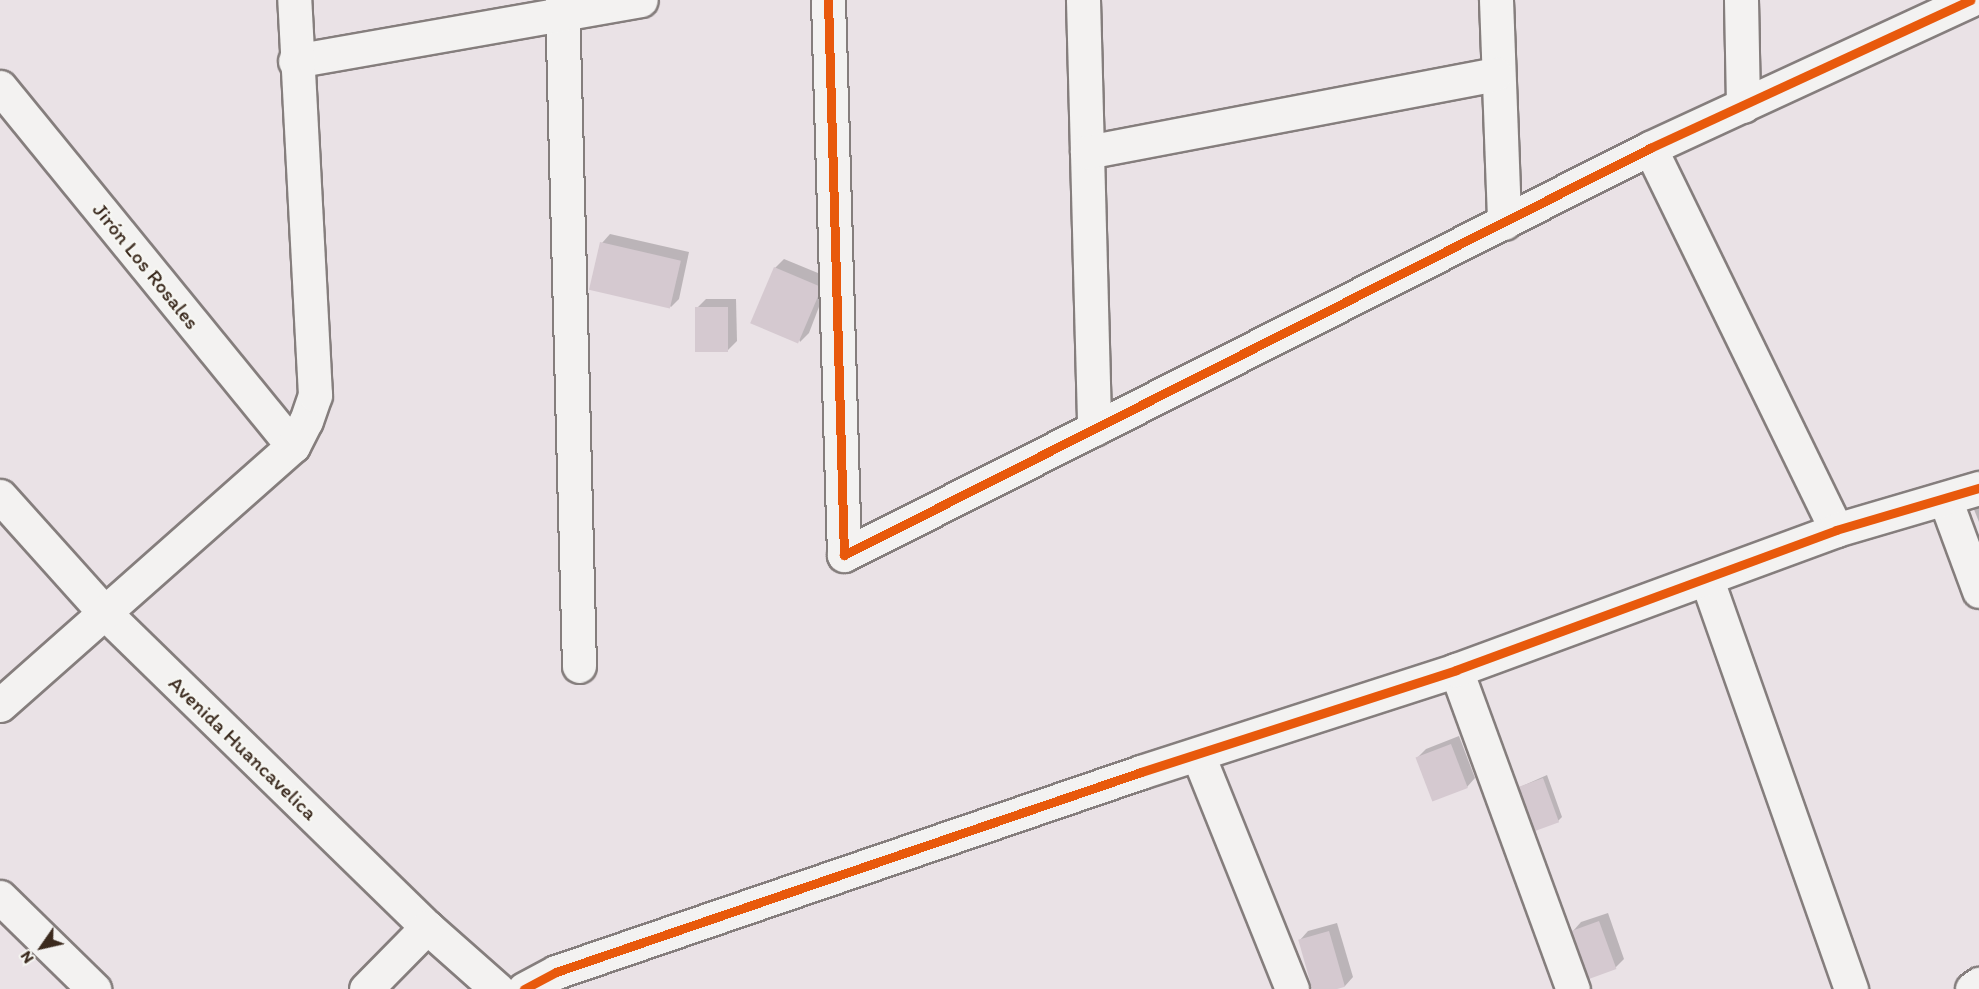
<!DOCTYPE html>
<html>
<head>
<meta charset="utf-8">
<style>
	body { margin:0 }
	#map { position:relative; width:1979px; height:989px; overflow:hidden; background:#eae2e6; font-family:Itim,sans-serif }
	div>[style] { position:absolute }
	.shadow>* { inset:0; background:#0003 }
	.building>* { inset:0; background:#d5c9d0; transform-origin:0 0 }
	.roads { filter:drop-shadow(2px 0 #857e7d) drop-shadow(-2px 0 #857e7d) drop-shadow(0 2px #857e7d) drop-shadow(0 -2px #857e7d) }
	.street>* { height:33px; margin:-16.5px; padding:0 16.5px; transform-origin:16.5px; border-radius:16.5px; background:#f3f2f1 }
	.cycleway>* { height:9px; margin:-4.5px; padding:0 4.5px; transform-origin:4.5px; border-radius:4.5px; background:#e8590c }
	span { translate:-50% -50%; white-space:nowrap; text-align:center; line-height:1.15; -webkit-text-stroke:4.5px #f6f6f2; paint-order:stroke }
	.street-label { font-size:21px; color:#3b2a1e }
	.north { position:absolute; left:12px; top:917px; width:60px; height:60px; -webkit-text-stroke:4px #f6f6f2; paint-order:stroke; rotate:236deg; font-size:16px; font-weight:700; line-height:24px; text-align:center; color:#3b2a1e }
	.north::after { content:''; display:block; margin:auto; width:21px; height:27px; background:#3b2a1e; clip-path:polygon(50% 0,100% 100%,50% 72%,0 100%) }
</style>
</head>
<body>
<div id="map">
	<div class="shadow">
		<div style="clip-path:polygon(610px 234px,689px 252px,679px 299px,671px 307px,602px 243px)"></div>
		<div style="clip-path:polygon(784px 259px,830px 278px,809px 333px,800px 342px,775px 268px)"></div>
		<div style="clip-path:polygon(706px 299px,736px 299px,737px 341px,728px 350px,697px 308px)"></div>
		<div style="clip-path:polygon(1979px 502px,1979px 522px,1973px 507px)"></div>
		<div style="clip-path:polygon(1459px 736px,1475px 778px,1467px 787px,1417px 758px,1426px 749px)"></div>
		<div style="clip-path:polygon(1547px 775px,1562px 817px,1558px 821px,1520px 787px)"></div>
		<div style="clip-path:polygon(1608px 913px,1624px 959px,1615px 968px,1573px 931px,1581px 922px)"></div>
		<div style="clip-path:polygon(1337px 923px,1353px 977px,1345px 986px,1314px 989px,1300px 940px,1308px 931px)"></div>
	</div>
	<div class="building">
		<div style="left:600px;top:242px;width:83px;height:49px;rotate:13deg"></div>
		<div style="left:774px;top:267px;width:52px;height:61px;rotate:23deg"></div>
		<div style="left:695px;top:307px;width:33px;height:45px"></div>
		<div style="left:1451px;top:744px;width:47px;height:38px;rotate:69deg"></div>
		<div style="left:1543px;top:778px;width:47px;height:27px;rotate:70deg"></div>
		<div style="left:1599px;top:921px;width:51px;height:30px;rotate:70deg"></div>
		<div style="left:1329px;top:931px;width:58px;height:32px;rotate:74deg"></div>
	</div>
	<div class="roads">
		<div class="street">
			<div style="left:562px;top:0;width:666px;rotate:88.54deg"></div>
			<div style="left:828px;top:0;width:555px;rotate:88.35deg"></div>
			<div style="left:844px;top:555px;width:903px;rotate:-26.79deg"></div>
			<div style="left:1650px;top:148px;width:353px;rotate:-24.8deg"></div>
			<div style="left:1083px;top:0;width:429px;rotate:88.5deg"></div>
			<div style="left:1496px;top:0;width:223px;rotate:87.9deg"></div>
			<div style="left:1741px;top:0;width:106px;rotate:88.9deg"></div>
			<div style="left:295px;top:61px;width:351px;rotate:-10deg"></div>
			<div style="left:0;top:87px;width:463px;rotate:50.8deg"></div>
			<div style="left:1650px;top:148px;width:425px;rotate:64deg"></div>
			<div style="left:1087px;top:152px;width:416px;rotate:-10.8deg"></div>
			<div style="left:0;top:496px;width:157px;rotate:48.1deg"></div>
			<div style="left:105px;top:613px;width:450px;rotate:44.3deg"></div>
			<div style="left:427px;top:927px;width:94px;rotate:41.5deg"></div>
			<div style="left:1945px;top:499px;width:98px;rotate:69.7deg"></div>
			<div style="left:1707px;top:580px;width:434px;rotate:70.6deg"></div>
			<div style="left:1456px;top:670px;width:340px;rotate:69.9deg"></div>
			<div style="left:0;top:705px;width:391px;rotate:-41.5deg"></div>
			<div style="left:293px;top:446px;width:28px;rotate:-63deg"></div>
			<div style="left:306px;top:421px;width:28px;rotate:-71deg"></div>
			<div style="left:315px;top:395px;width:396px;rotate:-93deg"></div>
			<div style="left:1198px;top:755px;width:252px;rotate:68.1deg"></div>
			<div style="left:0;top:897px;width:132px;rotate:44.4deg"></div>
			<div style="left:366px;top:989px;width:87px;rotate:-45.5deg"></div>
			<div style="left:524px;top:989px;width:36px;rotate:-28deg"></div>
			<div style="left:556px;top:972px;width:618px;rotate:-18.87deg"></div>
			<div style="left:1141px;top:772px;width:331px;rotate:-17.9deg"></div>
			<div style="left:1456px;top:670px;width:405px;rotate:-20.2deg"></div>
			<div style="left:1836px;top:530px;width:149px;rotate:-16.4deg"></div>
			<div style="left:1972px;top:989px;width:9px;rotate:-36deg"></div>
		</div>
	</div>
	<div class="cycleway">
		<div style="left:828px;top:0;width:555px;rotate:88.35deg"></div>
		<div style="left:844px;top:555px;width:903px;rotate:-26.79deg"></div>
		<div style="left:1650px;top:148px;width:353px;rotate:-24.8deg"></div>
		<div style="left:524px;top:989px;width:36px;rotate:-28deg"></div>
		<div style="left:556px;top:972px;width:618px;rotate:-18.87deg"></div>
		<div style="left:1141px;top:772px;width:331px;rotate:-17.9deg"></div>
		<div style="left:1456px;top:670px;width:405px;rotate:-20.2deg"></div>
		<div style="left:1836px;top:530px;width:149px;rotate:-16.4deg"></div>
	</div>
	<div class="street-label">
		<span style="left:146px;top:266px;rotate:51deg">Jirón Los Rosales</span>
		<span style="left:243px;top:748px;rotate:44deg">Avenida Huancavelica</span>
	</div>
	<div class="north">N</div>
</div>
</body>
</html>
